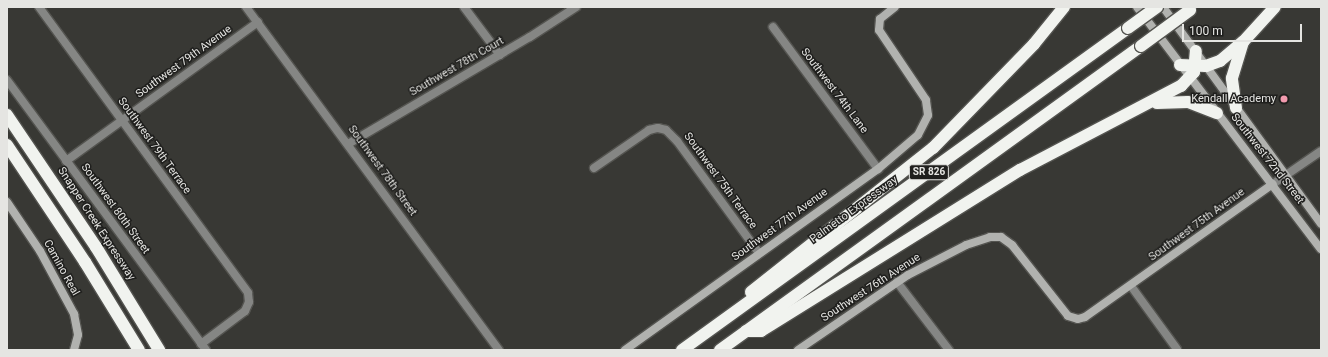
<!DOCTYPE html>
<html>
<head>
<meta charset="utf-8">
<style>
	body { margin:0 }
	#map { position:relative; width:1328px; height:357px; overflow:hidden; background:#383834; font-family:Roboto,sans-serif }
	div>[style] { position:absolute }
	.roads { filter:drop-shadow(1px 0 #545450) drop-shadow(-1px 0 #545450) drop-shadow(0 1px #545450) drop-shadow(0 -1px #545450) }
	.street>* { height:8px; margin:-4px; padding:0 4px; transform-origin:4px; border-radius:4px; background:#858684 }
	.secondary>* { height:8px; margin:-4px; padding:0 4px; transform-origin:4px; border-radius:4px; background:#b1b2af }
	.highway>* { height:12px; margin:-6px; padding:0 6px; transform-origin:6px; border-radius:6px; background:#f1f3ef }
	.bridges { filter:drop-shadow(1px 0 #545450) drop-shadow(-1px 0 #545450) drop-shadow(0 1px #545450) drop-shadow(0 -1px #545450) }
	.highway-bridge>* { height:12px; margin:-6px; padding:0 6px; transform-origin:6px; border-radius:6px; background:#f1f3ef }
	.dots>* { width:11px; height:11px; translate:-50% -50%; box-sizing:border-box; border:2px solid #1f1f1d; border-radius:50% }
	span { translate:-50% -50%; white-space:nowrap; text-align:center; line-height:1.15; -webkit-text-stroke:3px #1f1f1d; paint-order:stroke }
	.shield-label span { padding:1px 3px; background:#1f1f1d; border:1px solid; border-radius:3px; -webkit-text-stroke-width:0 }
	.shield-label { font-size:10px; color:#e5e5e2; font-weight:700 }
	.street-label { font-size:11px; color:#e5e5e2 }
	.poi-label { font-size:11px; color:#e5e5e2 }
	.right { translate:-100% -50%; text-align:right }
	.frame { position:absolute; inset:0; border:8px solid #e5e5e2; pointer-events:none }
	.scale { position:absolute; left:1182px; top:24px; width:120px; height:18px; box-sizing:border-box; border:2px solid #e5e5e2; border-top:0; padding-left:5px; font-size:12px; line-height:14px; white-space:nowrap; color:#e5e5e2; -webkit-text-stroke:3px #1f1f1d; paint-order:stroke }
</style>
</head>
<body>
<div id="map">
	<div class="roads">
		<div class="street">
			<div style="left:39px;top:7px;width:354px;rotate:53.8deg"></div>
			<div style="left:248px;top:293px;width:9px;rotate:84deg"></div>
			<div style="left:249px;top:302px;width:10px;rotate:114deg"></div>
			<div style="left:245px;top:311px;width:55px;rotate:143.1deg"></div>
			<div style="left:246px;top:7px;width:426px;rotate:53.6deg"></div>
			<div style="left:464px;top:7px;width:60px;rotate:53.1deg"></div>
			<div style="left:773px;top:27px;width:177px;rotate:53.5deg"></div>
			<div style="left:7px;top:80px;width:335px;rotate:53.6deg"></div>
			<div style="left:348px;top:144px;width:211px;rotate:-30.5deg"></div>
			<div style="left:530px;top:37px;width:55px;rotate:-33.1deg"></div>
			<div style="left:66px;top:161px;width:237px;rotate:-35.9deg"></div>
			<div style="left:594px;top:168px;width:67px;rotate:-34.6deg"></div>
			<div style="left:649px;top:130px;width:9px;rotate:-13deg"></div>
			<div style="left:658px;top:128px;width:8px;rotate:14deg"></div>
			<div style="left:666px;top:130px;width:16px;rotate:45deg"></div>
			<div style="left:677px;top:141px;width:139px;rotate:53.8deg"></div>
			<div style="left:1273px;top:184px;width:58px;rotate:-34.5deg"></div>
			<div style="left:897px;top:282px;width:86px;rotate:52.6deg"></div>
			<div style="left:1131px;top:286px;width:78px;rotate:53.9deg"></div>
		</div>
		<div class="secondary">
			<div style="left:1137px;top:7px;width:304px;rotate:52.8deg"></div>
			<div style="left:1163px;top:7px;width:268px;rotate:53.9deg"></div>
			<div style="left:7px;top:202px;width:59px;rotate:56deg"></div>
			<div style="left:40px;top:251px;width:72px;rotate:61.6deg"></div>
			<div style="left:74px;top:314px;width:21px;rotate:79deg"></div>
			<div style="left:78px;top:335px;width:16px;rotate:105deg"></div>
			<div style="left:625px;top:350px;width:311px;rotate:-35.6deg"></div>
			<div style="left:878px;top:169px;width:52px;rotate:-40.4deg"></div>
			<div style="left:918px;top:135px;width:22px;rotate:-63deg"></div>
			<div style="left:928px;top:115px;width:15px;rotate:-98deg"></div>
			<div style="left:926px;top:100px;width:84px;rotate:-123.9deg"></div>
			<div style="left:879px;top:30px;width:11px;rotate:-85deg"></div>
			<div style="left:880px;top:19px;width:19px;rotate:-39deg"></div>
			<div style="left:798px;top:350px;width:133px;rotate:-34.3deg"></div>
			<div style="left:908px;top:275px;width:65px;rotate:-27.3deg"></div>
			<div style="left:966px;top:245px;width:25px;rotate:-18deg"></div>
			<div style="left:990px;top:237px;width:11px"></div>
			<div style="left:1001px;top:237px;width:14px;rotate:36deg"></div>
			<div style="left:1012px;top:245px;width:90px;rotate:51.7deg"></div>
			<div style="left:1068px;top:316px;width:10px;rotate:17deg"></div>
			<div style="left:1078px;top:319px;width:7px;rotate:-16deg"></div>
			<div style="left:1085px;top:317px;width:230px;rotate:-35.3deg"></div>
		</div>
		<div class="highway">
			<div style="left:1180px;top:65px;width:26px;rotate:2deg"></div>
			<div style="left:1206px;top:66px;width:15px;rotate:-20deg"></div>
			<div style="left:1220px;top:61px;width:30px;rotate:-40deg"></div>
			<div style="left:1243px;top:42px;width:47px;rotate:-47.6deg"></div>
			<div style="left:1157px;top:103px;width:31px;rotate:-2deg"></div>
			<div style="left:1188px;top:102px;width:31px;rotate:21deg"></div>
			<div style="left:1236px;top:108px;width:30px;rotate:-98deg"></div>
			<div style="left:1232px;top:78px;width:37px;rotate:-73deg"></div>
			<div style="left:7px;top:115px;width:159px;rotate:56deg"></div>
			<div style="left:96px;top:247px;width:121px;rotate:58.5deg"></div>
			<div style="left:7px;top:145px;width:141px;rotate:56.3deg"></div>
			<div style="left:85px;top:262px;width:103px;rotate:58.5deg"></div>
			<div style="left:751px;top:292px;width:232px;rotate:-38.4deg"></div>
			<div style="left:933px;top:148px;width:145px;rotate:-45.8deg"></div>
			<div style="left:1034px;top:44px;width:48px;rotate:-51deg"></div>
			<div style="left:746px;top:331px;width:15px"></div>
			<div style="left:761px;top:331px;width:305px;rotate:-31.9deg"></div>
			<div style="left:1020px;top:170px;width:182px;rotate:-27.6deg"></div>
			<div style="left:1181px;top:86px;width:19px;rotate:-47deg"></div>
			<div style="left:1194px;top:72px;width:21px;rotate:-85deg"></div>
			<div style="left:682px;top:350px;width:550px;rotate:-35.83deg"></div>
			<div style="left:720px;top:350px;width:519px;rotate:-35.83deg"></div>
		</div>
	</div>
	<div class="bridges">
		<div class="highway-bridge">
			<div style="left:1128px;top:28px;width:36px;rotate:-36deg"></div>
			<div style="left:1141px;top:46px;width:61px;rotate:-36.3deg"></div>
		</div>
	</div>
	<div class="dots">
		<div style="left:1284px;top:99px;background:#f29aae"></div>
	</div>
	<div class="shield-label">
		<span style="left:929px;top:172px">SR 826</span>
	</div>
	<div class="street-label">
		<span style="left:184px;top:62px;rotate:-36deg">Southwest 79th Avenue</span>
		<span style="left:457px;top:67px;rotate:-30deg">Southwest 78th Court</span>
		<span style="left:834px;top:91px;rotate:53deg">Southwest 74th Lane</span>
		<span style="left:154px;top:146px;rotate:54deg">Southwest 79th Terrace</span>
		<span style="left:1267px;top:159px;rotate:52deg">Southwest 72nd Street</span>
		<span style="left:382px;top:171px;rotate:54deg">Southwest 78th Street</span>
		<span style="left:720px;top:181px;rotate:54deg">Southwest 75th Terrace</span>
		<span style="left:115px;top:209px;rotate:54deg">Southwest 80th Street</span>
		<span style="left:854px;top:210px;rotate:-36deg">Palmetto Expressway</span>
		<span style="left:96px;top:224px;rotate:57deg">Snapper Creek Expressway</span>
		<span style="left:780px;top:225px;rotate:-36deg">Southwest 77th Avenue</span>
		<span style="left:1197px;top:225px;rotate:-36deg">Southwest 75th Avenue</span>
		<span style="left:61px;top:268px;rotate:61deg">Camino Real</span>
		<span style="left:871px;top:288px;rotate:-33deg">Southwest 76th Avenue</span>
	</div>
	<div class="poi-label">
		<span class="right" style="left:1276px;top:99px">Kendall Academy</span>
	</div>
	<div class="frame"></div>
	<div class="scale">100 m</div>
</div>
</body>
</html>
